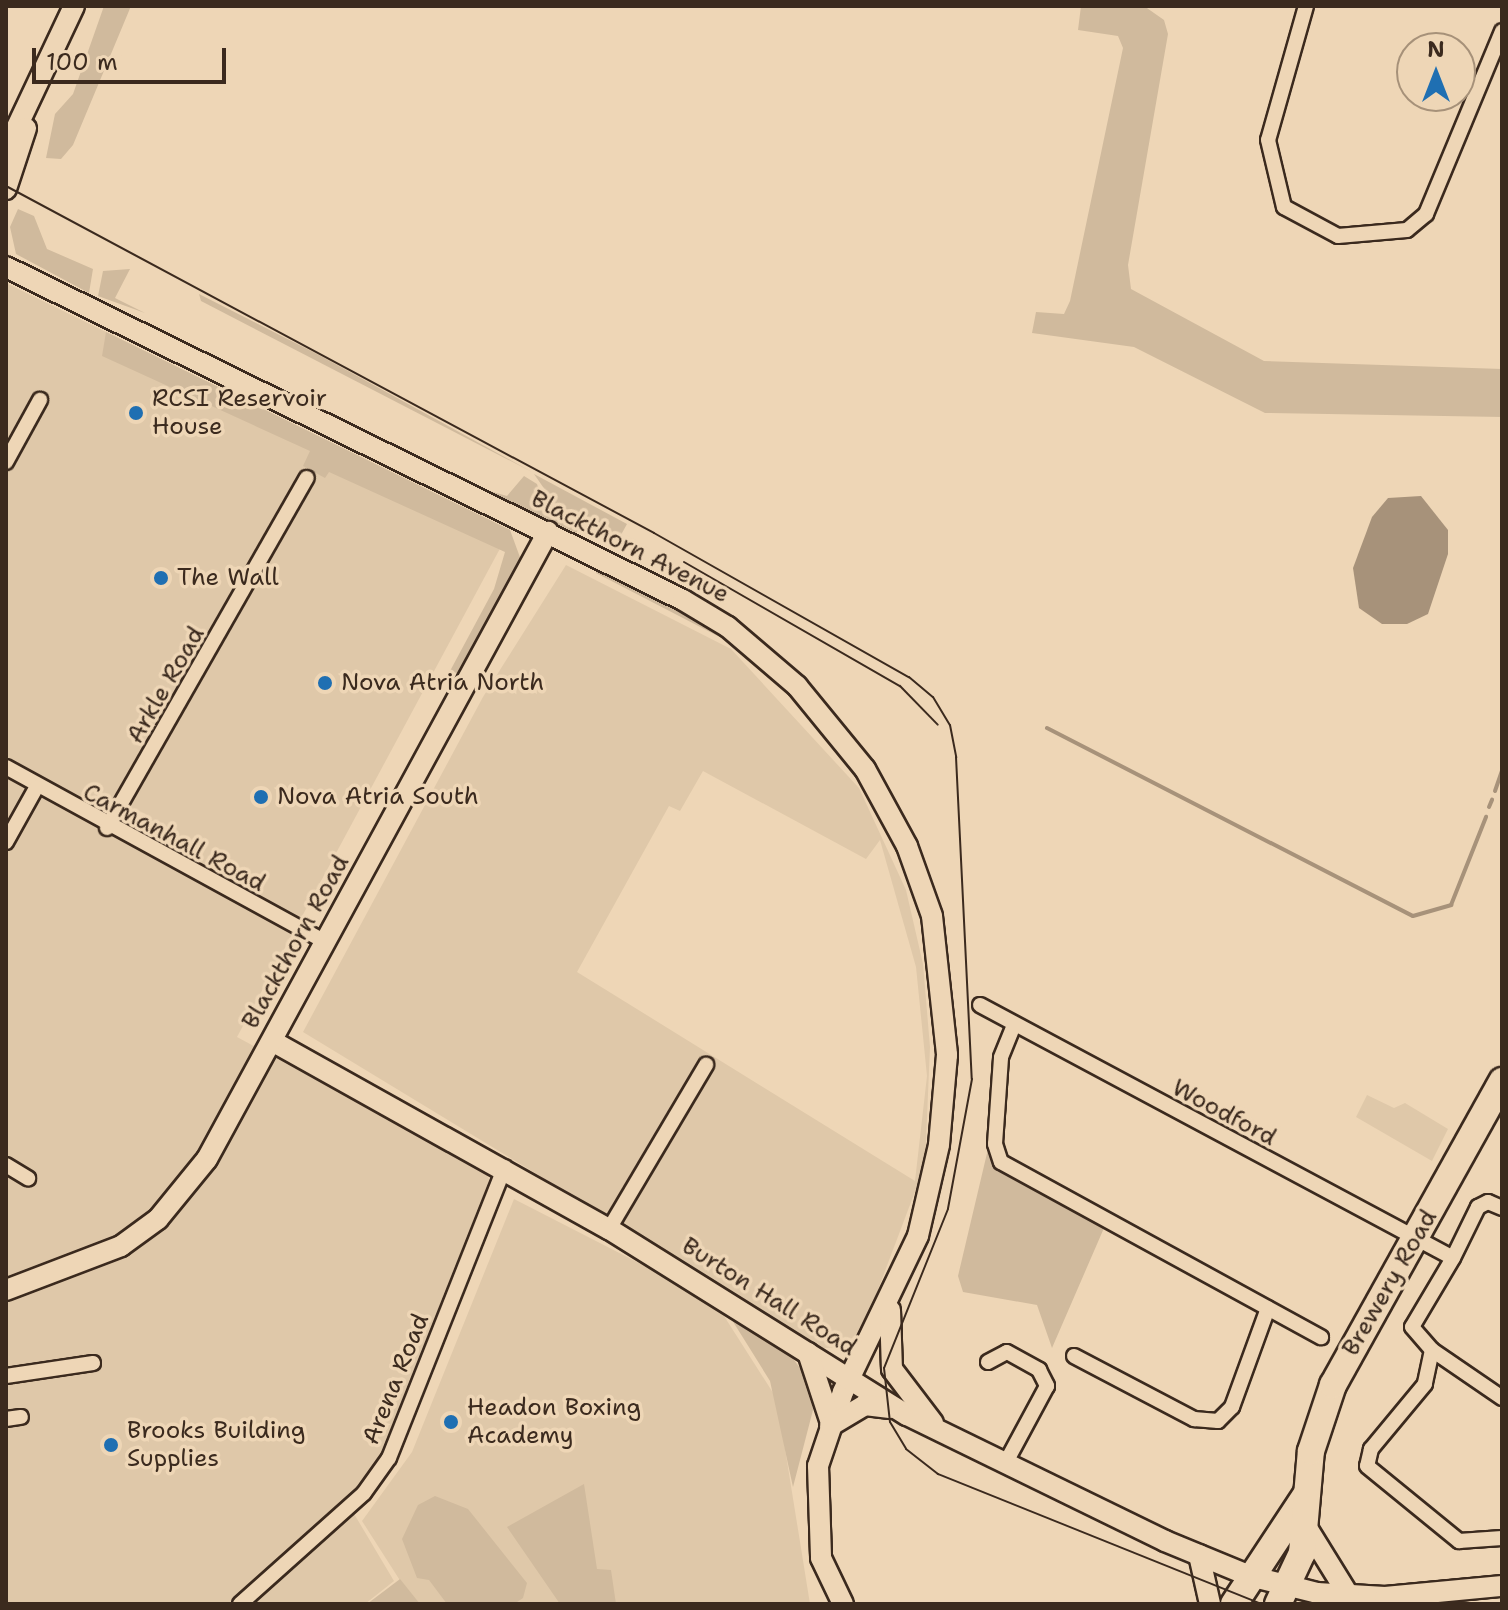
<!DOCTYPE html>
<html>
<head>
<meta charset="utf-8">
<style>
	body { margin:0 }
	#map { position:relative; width:1508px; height:1610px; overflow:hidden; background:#eed6b6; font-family:"Shantell Sans",sans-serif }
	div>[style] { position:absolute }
	.built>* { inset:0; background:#dfc8a9 }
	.green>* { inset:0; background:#d0ba9d }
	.water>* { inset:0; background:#a7927a }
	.stream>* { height:4px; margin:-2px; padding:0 2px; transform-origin:2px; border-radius:2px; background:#a7927a }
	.roads { filter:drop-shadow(2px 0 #3b2a1e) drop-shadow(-2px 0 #3b2a1e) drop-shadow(0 2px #3b2a1e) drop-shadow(0 -2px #3b2a1e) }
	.street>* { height:14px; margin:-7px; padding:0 7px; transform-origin:7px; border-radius:7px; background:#eed6b6 }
	.secondary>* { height:20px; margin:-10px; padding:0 10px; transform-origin:10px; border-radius:10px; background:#eed6b6 }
	.highway>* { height:26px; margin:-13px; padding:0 13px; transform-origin:13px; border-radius:13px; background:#eed6b6 }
	.tram>* { height:2px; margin:-1px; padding:0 1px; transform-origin:1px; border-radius:1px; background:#3b2a1e }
	.dots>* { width:22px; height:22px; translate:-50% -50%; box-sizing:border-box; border:4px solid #eed6b6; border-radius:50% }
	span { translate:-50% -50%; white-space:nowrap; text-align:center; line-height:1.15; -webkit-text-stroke:7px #eed6b6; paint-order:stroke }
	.poi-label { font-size:24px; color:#3b2a1e }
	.left { translate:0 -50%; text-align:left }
	.street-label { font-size:24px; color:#3b2a1e }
	.frame { position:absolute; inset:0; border:8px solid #3b2a1e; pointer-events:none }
	.north { position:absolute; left:1396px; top:32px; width:80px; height:80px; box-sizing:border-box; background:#eed6b6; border:2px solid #a69179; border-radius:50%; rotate:0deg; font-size:22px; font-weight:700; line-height:32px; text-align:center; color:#3b2a1e }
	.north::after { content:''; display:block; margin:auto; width:28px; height:36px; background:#1f6fb2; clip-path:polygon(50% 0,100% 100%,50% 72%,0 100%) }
	.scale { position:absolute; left:32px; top:48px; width:194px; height:36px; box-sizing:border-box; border:4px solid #3b2a1e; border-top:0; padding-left:10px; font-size:24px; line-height:28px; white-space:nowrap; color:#3b2a1e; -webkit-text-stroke:6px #eed6b6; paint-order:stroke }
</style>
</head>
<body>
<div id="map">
	<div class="built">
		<div style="clip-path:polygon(6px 283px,510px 530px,237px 1037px,485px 1171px,490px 1181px,394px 1439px,347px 1502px,394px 1581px,365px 1604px,6px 1604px)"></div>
		<div style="clip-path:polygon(evenodd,566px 565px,731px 649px,859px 788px,906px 890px,923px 964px,930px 1047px,925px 1165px,862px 1332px,846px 1347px,823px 1348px,303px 1032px,483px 697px,566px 565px,703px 771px,866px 859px,880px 840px,916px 967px,927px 1076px,915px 1181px,577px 972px,669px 806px,680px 811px,703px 771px)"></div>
		<div style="clip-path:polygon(1367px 1095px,1394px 1108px,1405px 1103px,1448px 1129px,1432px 1161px,1356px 1117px)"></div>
		<div style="clip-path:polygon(514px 1199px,676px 1282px,724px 1316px,777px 1399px,810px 1604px,371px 1604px,401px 1582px,362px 1521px,412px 1452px)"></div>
	</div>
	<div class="green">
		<div style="clip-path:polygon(104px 6px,131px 6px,73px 145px,61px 159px,46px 158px,55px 114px,73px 94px)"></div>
		<div style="clip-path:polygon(1081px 6px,1144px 6px,1164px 20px,1168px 34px,1128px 265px,1131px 289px,1264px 361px,1502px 369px,1502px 417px,1265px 413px,1134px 347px,1032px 333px,1036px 312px,1064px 314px,1070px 301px,1123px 48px,1118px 36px,1078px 30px)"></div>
		<div style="clip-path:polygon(18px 209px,34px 216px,47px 249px,93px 269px,89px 293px,16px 254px,10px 227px)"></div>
		<div style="clip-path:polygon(130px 269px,115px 298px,145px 313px,98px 296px,103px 271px)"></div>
		<div style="clip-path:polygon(199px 294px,319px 355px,532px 472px,201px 301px)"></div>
		<div style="clip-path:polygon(106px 332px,510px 530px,521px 560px,463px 675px,450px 671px,494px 589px,505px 552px,329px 472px,325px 478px,303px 466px,310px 451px,102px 356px)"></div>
		<div style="clip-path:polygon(534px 474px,627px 524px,617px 542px,575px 519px,572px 509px,559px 510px)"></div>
		<div style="clip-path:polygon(524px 476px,537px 484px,546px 513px,580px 527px,576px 533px,486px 490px,507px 496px)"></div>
		<div style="clip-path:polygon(600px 563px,701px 618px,737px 646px,596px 573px)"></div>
		<div style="clip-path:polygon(988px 1149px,1005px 1175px,1104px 1228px,1052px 1348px,1037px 1305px,963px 1292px,958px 1276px)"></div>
		<div style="clip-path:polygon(727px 1312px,789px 1353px,810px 1382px,813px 1410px,793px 1487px,770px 1381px)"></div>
		<div style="clip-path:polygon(584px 1484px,597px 1569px,611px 1570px,616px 1604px,560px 1604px,507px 1527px)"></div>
		<div style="clip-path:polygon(435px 1496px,468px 1509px,527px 1583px,523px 1598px,514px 1604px,447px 1604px,429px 1580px,417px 1578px,402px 1539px,418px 1505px)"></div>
		<div style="clip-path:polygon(400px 1579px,420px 1604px,367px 1604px)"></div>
	</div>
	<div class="water">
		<div style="clip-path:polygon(1421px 496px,1448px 530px,1448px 554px,1428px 614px,1407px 624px,1382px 624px,1359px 608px,1353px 568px,1372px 517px,1388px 498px)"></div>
	</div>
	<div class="stream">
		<div style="left:1047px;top:728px;width:411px;rotate:27.2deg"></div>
		<div style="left:1413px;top:916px;width:40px;rotate:-16deg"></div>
		<div style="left:1451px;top:905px;width:95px;rotate:-68.3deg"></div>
		<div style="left:1495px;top:791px;width:21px;rotate:-71deg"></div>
		<div style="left:1489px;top:807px;width:8px;rotate:-67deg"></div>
	</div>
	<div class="roads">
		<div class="street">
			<div style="left:1306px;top:6px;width:139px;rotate:105.8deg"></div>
			<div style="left:1268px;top:140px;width:69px;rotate:76.6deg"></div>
			<div style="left:1284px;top:207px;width:61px;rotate:28.2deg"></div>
			<div style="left:1338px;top:236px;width:69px;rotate:-5deg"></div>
			<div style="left:1407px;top:230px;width:25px;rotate:-40deg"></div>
			<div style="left:1426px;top:214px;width:198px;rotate:-67.4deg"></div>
			<div style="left:6px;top:462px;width:71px;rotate:-61.3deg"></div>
			<div style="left:6px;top:767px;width:364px;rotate:28.7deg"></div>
			<div style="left:107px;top:828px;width:403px;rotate:-60.3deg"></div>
			<div style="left:6px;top:842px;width:62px;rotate:-60.9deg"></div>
			<div style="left:980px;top:1005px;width:536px;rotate:28.14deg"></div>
			<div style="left:1453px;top:1258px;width:80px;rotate:120.7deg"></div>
			<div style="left:1412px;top:1327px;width:30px;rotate:49deg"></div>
			<div style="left:1432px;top:1350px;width:85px;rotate:34.4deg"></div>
			<div style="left:1014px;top:1025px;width:35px;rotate:112deg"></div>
			<div style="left:1001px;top:1058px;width:86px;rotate:94deg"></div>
			<div style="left:995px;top:1144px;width:19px;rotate:72deg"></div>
			<div style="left:1001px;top:1162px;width:365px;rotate:28.7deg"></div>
			<div style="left:6px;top:1165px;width:26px;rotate:31deg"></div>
			<div style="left:609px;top:1229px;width:191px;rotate:-59.4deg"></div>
			<div style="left:1453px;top:1258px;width:57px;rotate:-63.9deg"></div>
			<div style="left:1478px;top:1207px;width:11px;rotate:-27deg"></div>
			<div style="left:1488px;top:1202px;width:15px;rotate:23deg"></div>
			<div style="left:1432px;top:1350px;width:35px;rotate:102deg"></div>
			<div style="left:1425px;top:1384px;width:85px;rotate:129.7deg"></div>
			<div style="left:1371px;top:1449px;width:17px;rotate:103deg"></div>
			<div style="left:1367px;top:1466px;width:119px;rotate:39.2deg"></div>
			<div style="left:1459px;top:1541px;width:43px;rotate:-4deg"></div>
			<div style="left:1074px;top:1356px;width:136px;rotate:27.7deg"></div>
			<div style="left:1194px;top:1419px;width:24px;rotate:5deg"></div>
			<div style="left:1218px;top:1421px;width:20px;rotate:-45deg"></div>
			<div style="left:1232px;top:1407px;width:105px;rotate:-70deg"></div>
			<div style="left:988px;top:1362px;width:21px;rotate:-28deg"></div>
			<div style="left:1007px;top:1352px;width:37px;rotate:29deg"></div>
			<div style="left:1039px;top:1370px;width:18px;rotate:63deg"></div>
			<div style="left:1047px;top:1386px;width:89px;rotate:118.3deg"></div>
			<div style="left:6px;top:1376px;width:88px;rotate:-8.5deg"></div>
			<div style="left:6px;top:1419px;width:15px;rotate:-8deg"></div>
			<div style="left:240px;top:1604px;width:166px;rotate:-41.8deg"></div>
			<div style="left:364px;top:1493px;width:43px;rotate:-54.5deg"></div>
			<div style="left:389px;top:1458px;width:313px;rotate:-68.3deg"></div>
		</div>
		<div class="secondary">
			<div style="left:6px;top:150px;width:159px;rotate:-64.7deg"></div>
			<div style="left:6px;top:189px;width:64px;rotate:-71.8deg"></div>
			<div style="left:6px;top:267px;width:754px;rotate:26.19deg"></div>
			<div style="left:683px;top:600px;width:52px;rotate:31deg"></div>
			<div style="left:728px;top:627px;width:91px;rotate:40.5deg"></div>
			<div style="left:797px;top:686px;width:107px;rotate:50.7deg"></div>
			<div style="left:865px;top:769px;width:88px;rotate:61.4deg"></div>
			<div style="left:907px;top:846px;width:74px;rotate:70.3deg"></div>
			<div style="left:932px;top:916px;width:140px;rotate:83.8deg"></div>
			<div style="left:947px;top:1055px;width:90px;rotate:95.1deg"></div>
			<div style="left:939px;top:1145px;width:93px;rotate:103deg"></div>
			<div style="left:918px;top:1236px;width:173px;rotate:115.7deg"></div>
			<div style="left:843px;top:1392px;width:78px;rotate:108.7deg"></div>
			<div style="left:818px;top:1466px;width:92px;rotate:88.1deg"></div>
			<div style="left:821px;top:1558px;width:51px;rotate:64.4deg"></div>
			<div style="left:272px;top:1041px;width:386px;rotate:29.2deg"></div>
			<div style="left:609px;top:1229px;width:351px;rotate:32deg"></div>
			<div style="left:907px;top:1415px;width:287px;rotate:26deg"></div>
			<div style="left:1165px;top:1541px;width:92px;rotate:22.4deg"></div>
			<div style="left:1250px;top:1576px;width:69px;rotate:14.2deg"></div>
			<div style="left:1317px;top:1593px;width:68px;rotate:3.4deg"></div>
			<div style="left:1385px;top:1597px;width:118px;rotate:-5.4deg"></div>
			<div style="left:6px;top:1290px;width:123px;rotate:-20.9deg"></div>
			<div style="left:121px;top:1246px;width:46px;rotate:-36.1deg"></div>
			<div style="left:158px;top:1219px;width:77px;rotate:-50.8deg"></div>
			<div style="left:207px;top:1159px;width:714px;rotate:-61.46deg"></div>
			<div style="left:890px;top:1310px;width:59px;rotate:88.1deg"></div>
			<div style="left:892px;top:1369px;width:68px;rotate:52.8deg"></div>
			<div style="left:808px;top:1353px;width:71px;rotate:71.8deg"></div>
			<div style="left:830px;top:1426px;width:41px;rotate:-31deg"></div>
			<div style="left:865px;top:1405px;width:25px;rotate:7deg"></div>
			<div style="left:1307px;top:1528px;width:80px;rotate:58.3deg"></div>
			<div style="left:1199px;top:1555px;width:50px;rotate:77.3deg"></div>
		</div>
		<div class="highway">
			<div style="left:1234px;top:1604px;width:131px;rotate:-56.6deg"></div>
			<div style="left:1278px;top:1604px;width:56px;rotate:-64.8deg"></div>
			<div style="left:1302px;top:1553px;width:102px;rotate:-85deg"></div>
			<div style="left:1311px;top:1451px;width:70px;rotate:-71.6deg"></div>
			<div style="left:1333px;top:1385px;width:348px;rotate:-60.9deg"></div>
		</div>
	</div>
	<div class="tram">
		<div style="left:6px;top:186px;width:735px;rotate:28.17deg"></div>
		<div style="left:654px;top:533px;width:293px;rotate:29.5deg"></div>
		<div style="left:909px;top:677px;width:31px;rotate:40deg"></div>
		<div style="left:933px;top:697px;width:33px;rotate:59deg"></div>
		<div style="left:950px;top:725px;width:33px;rotate:79deg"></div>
		<div style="left:956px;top:757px;width:322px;rotate:87.2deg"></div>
		<div style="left:972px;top:1079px;width:132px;rotate:100.5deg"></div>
		<div style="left:948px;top:1209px;width:171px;rotate:111.9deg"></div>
		<div style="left:884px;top:1368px;width:54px;rotate:83.7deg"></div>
		<div style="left:890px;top:1422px;width:31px;rotate:59deg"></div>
		<div style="left:906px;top:1449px;width:41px;rotate:38deg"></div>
		<div style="left:938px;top:1474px;width:348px;rotate:21.9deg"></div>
		<div style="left:684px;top:562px;width:249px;rotate:29.9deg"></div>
		<div style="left:900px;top:686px;width:54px;rotate:45.7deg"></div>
	</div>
	<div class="dots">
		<div style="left:136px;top:413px;background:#1f6fb2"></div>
		<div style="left:161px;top:578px;background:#1f6fb2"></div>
		<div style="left:325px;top:683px;background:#1f6fb2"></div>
		<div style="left:261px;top:797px;background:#1f6fb2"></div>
		<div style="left:451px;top:1422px;background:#1f6fb2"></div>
		<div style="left:111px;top:1445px;background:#1f6fb2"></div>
	</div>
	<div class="poi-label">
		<span class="left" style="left:152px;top:413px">RCSI Reservoir<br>House</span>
		<span class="left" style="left:177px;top:578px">The Wall</span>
		<span class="left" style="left:341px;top:683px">Nova Atria North</span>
		<span class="left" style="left:277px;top:797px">Nova Atria South</span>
		<span class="left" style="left:467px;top:1422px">Headon Boxing<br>Academy</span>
		<span class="left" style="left:127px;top:1445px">Brooks Building<br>Supplies</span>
	</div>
	<div class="street-label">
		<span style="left:630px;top:547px;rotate:27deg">Blackthorn Avenue</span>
		<span style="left:166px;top:685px;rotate:-60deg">Arkle Road</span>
		<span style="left:174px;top:838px;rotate:28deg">Carmanhall Road</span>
		<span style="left:296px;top:942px;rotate:-61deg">Blackthorn Road</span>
		<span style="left:1224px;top:1113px;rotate:28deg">Woodford</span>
		<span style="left:1390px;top:1283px;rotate:-60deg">Brewery Road</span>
		<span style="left:769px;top:1297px;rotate:32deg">Burton Hall Road</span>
		<span style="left:396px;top:1379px;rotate:-68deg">Arena Road</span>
	</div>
	<div class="frame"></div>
	<div class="north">N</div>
	<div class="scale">100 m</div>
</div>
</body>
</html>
